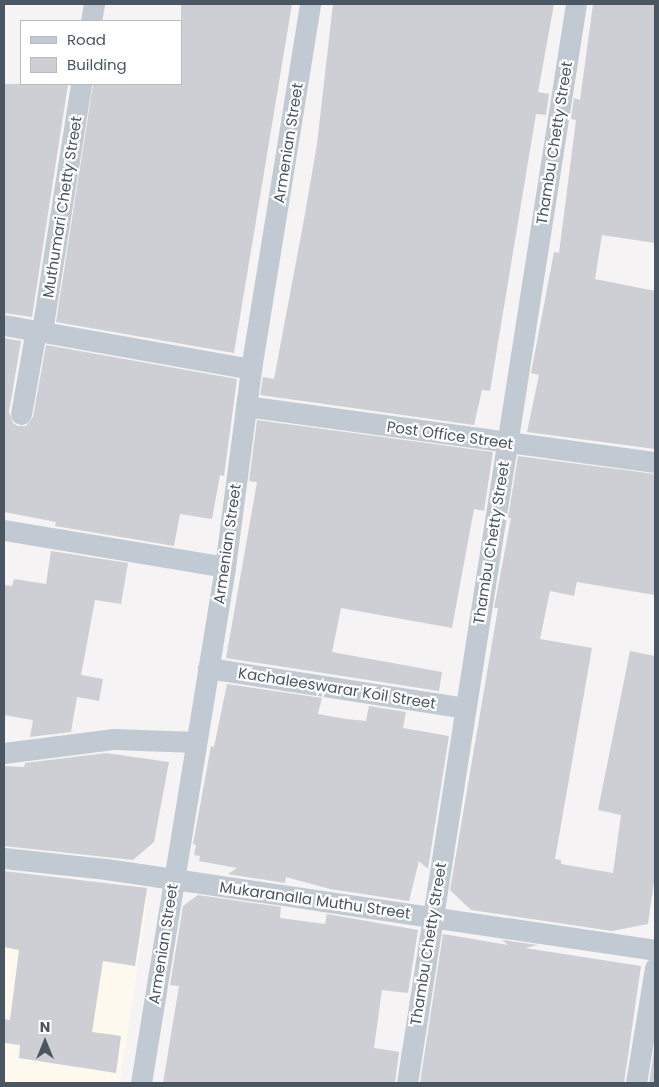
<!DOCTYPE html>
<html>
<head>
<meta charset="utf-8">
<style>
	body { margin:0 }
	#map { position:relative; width:659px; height:1087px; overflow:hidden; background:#f5f3f3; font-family:Poppins,sans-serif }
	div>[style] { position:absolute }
	.commercial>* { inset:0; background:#fdf9ef }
	.building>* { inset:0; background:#cdcfd5 }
	.street>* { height:21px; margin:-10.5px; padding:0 10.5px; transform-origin:10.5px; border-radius:10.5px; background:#c1cad2 }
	span { translate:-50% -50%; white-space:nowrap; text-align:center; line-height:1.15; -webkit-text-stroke:4.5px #fff; paint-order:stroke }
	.street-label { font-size:15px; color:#4a5661 }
	.frame { position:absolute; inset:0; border:5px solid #4a5661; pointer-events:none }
	.legend { position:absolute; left:20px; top:20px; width:162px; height:65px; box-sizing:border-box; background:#fff; border:1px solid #b7bbc0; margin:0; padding:6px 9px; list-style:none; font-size:15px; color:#4a5661 }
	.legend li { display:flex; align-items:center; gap:10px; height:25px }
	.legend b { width:25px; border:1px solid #b7bbc0 }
	.north { position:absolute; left:20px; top:1017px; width:50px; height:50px; -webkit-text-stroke:4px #fff; paint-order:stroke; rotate:0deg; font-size:14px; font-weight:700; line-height:20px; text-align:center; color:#4a5661 }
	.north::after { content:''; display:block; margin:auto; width:18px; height:22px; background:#4a5661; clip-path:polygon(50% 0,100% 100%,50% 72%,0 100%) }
</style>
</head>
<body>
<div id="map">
	<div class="commercial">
		<div style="clip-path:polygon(4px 889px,148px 899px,120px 1083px,4px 1083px)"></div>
	</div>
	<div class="building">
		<div style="clip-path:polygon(181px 4px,292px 4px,234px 353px,56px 322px,93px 84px,181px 84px)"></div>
		<div style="clip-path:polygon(333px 4px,554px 4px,538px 92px,549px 94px,546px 115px,536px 114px,490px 391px,482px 390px,474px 425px,260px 395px,263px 377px,274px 379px,305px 214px,317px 144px)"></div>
		<div style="clip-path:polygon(593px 4px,655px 4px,655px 243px,602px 235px,595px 279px,655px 291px,655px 449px,527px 432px,539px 375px,531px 373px,554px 252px,559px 253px,576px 120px,571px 119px,574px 98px,580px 100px)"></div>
		<div style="clip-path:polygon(4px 84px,68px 84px,32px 317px,4px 313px)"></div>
		<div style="clip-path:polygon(4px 338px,21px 341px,9px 412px,13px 423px,18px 426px,26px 426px,33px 417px,46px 345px,237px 379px,224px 476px,220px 475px,212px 519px,180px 514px,174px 546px,55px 526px,56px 522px,4px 512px)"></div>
		<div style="clip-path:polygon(257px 420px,493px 452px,484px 511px,474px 509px,452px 628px,341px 608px,332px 652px,442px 672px,439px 691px,226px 658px,257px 482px,249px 481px)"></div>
		<div style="clip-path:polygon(518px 456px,655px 474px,655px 595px,577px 582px,574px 596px,550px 591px,540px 639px,592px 648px,555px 859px,561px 860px,561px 864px,613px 873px,621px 815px,598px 810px,630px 651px,655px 656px,655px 875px,648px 924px,612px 931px,471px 910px,450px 890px,498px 608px,494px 608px,511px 518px,508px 518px)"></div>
		<div style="clip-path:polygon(51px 551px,128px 563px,121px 604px,95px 600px,81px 675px,103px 679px,99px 701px,77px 697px,71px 732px,30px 737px,33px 720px,4px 715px,4px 585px,12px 586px,14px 579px,46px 584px)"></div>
		<div style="clip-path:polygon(227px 684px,322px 698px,318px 714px,346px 719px,366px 721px,369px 706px,406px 712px,403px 728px,449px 736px,428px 869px,419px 861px,409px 901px,330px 889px,286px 877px,285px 883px,228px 874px,237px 868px,199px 861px,200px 856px,194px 855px,196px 845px,193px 844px,211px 746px,214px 747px)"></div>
		<div style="clip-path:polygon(106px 753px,169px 762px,154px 842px,133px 860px,4px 846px,4px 766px,24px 767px,25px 763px)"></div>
		<div style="clip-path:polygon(4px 871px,147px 888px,135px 966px,103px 961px,92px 1032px,121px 1036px,116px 1073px,19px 1058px,20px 1045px,4px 1043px,4px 1019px,10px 1020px,19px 950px,4px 947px)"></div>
		<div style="clip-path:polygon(198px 895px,281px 907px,280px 918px,325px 924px,327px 914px,418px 930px,408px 993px,382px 990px,374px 1048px,399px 1052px,395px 1083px,163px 1083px,179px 986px,170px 985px,183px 906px)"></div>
		<div style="clip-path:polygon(443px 934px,508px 945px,502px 940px,538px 945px,525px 948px,641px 966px,624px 1083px,420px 1083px)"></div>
		<div style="clip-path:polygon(655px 1043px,655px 1083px,649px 1083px)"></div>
	</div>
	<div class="street">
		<div style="left:91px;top:21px;width:17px;rotate:-80deg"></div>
		<div style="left:4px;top:325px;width:251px;rotate:10.1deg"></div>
		<div style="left:42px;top:331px;width:250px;rotate:-81deg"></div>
		<div style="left:246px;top:406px;width:413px;rotate:7.8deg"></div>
		<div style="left:21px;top:414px;width:85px;rotate:-79.9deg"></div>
		<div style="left:4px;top:530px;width:224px;rotate:9.5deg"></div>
		<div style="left:208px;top:668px;width:260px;rotate:8.8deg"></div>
		<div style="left:4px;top:753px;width:111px;rotate:-7.3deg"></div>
		<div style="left:114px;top:739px;width:82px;rotate:2.1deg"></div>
		<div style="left:4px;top:858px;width:103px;rotate:6.2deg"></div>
		<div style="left:106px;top:869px;width:555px;rotate:8.39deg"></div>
		<div style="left:141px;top:1083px;width:523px;rotate:-80.75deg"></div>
		<div style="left:225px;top:567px;width:200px;rotate:-82.5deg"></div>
		<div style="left:251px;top:369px;width:370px;rotate:-80.8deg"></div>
		<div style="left:407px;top:1083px;width:1092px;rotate:-81.1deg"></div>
		<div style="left:636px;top:1083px;width:117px;rotate:-80.6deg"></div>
	</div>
	<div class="street-label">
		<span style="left:288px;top:143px;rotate:-81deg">Armenian Street</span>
		<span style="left:554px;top:143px;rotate:-81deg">Thambu Chetty Street</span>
		<span style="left:62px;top:207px;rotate:-81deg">Muthumari Chetty Street</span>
		<span style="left:450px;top:435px;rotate:8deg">Post Office Street</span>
		<span style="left:491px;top:543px;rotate:-81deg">Thambu Chetty Street</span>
		<span style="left:227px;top:544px;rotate:-82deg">Armenian Street</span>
		<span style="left:337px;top:688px;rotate:9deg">Kachaleeswarar Koil Street</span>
		<span style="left:315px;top:900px;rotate:8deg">Mukaranalla Muthu Street</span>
		<span style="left:163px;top:944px;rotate:-81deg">Armenian Street</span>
		<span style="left:428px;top:944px;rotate:-81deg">Thambu Chetty Street</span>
	</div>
	<div class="frame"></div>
	<ul class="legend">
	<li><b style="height:6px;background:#c1cad2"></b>Road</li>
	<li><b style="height:14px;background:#cdcfd5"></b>Building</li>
	</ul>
	<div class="north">N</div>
</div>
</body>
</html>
